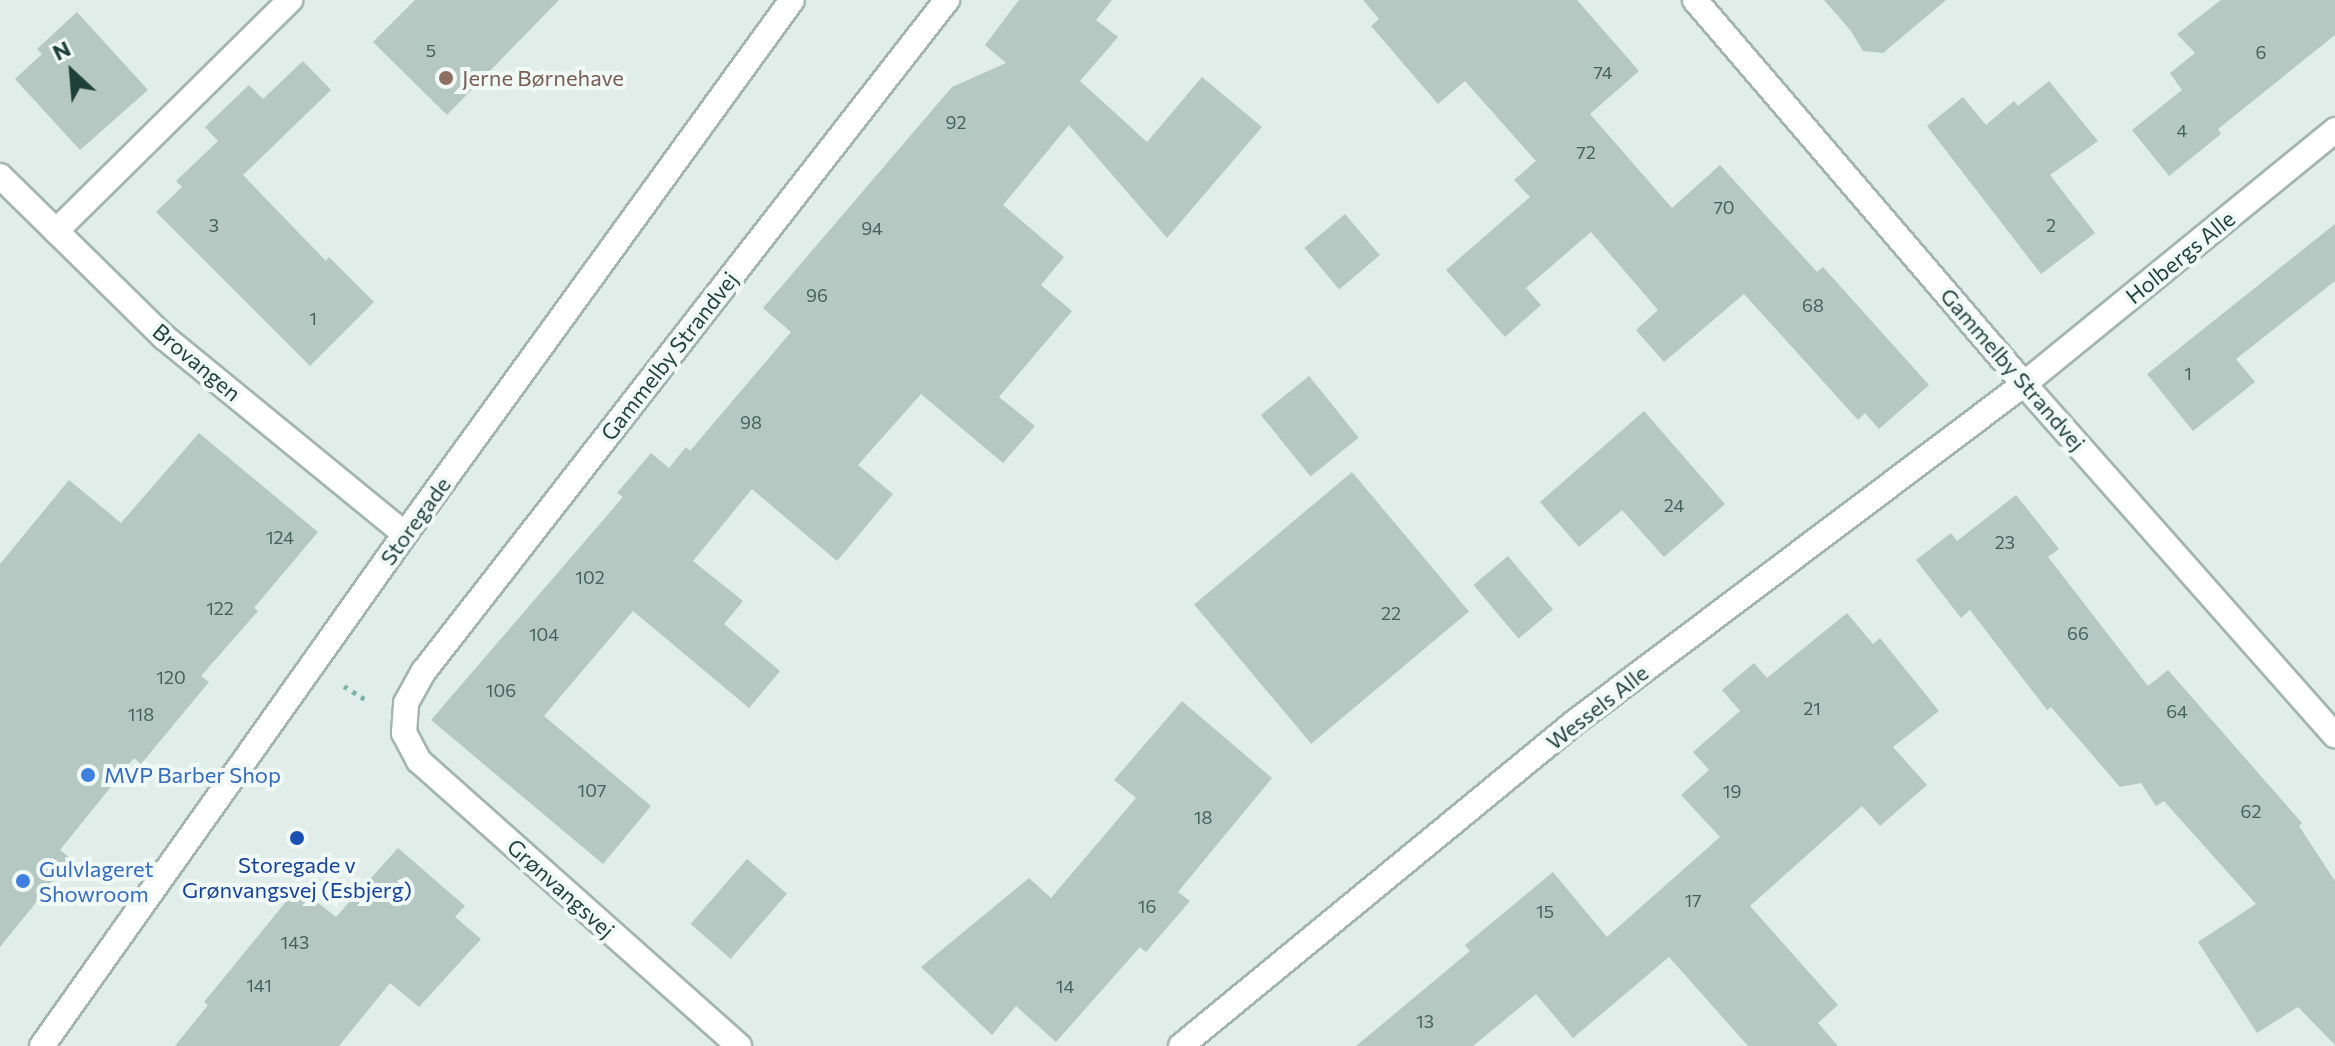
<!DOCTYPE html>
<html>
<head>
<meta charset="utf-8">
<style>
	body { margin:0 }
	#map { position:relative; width:2335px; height:1046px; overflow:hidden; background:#e0ede8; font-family:Commissioner,sans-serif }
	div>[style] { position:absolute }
	.building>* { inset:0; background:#b5c8c1; transform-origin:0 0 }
	.path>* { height:5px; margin-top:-2.5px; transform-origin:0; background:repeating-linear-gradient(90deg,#7db4a8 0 4px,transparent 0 10px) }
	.roads { filter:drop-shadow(2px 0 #a2b5b0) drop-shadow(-2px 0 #a2b5b0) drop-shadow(0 2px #a2b5b0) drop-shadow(0 -2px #a2b5b0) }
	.minor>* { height:24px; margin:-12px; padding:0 12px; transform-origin:12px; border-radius:12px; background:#fff }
	.dots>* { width:22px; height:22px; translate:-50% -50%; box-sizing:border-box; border:4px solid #f1f9f6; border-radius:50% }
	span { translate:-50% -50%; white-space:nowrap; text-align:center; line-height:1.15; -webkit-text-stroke:8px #f1f9f6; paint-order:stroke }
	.number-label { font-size:18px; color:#44615b }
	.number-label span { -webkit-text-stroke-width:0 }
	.education-label { font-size:22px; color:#785e54 }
	.left { translate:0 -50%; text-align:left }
	.street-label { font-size:22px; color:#1f3f39 }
	.shop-label { font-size:22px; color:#366cbe }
	.transit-label { font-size:22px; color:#164399 }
	.north { position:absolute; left:32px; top:32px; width:80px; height:80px; -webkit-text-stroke:6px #f1f9f6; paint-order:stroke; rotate:334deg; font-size:22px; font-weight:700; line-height:32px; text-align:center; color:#1f3f39 }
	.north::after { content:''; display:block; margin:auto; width:28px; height:36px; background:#1f3f39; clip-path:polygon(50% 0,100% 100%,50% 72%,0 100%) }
</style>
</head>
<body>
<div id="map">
	<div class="building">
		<div style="clip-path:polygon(415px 0,559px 0,447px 115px,373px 42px)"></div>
		<div style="clip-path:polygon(1019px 0,1112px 0,1096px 20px,1118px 37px,1080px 81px,1147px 142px,1202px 77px,1262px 127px,1167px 238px,1069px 125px,1003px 205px,1064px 257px,1041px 285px,1072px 311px,999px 397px,1035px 426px,1003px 463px,921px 394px,858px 465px,893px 494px,837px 561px,752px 489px,693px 561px,743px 601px,724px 624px,780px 671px,749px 708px,633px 611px,544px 716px,651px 806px,603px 864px,431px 720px,623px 497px,617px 493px,651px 453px,669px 468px,686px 447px,690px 451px,791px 332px,763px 308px,952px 87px,1006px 63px,985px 45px)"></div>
		<div style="clip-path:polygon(1363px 0,1577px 0,1639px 71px,1590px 114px,1672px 208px,1720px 165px,1817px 272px,1823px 267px,1929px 385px,1879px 429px,1865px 413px,1858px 420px,1744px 294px,1664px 362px,1636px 330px,1658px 310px,1591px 232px,1526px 288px,1541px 305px,1505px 337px,1446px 270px,1530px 197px,1514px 180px,1536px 161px,1465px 81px,1438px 104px,1371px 26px,1379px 19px)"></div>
		<div style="clip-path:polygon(1824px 0,1946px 0,1883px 53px,1863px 51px,1851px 31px)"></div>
		<div style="clip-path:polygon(2221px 0,2335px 0,2335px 35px,2218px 129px,2221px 134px,2169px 176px,2132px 130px,2182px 90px,2170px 73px,2195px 53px,2177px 34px)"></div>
		<div style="clip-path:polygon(77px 12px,148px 90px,80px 150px,15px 79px,42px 54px,37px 49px)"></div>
		<div style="clip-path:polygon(303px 61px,331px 90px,243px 175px,326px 261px,329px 257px,374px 302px,310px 366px,156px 212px,182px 187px,176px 181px,218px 141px,205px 127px,249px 85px,263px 99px)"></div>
		<div style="clip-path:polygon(2049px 81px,2098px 141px,2050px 175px,2095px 233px,2041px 274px,1927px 126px,1963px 97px,1986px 125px,2014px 101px,2018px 106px)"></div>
		<div style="left:1345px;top:214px;width:54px;height:53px;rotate:50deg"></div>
		<div style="clip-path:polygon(2335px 224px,2335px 281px,2236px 359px,2255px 382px,2193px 431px,2147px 374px)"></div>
		<div style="left:1309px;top:376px;width:79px;height:62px;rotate:51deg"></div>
		<div style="clip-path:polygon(1644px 411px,1725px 504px,1664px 557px,1622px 510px,1579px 547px,1540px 502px)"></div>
		<div style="clip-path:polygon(199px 433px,318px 532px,254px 608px,258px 611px,201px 676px,209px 682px,141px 764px,134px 758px,60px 850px,71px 859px,0 947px,0 564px,69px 480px,121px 523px)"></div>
		<div style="left:1352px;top:472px;width:182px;height:206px;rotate:50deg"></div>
		<div style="clip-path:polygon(2016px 495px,2059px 549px,2048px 557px,2148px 686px,2168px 670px,2302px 823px,2299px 826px,2335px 881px,2335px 1045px,2298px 1007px,2257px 1033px,2198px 942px,2256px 904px,2164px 801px,2156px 806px,2141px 783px,2120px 787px,2051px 707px,2047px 710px,1970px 610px,1961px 618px,1916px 560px,1951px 533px,1957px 541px)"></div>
		<div style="left:1508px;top:556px;width:70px;height:45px;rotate:50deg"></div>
		<div style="clip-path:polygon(1847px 613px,1873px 644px,1880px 638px,1939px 711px,1893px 747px,1927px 785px,1880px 826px,1862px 806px,1750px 906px,1838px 1005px,1818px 1023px,1838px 1046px,1748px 1046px,1669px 957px,1573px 1038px,1536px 994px,1473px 1046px,1356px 1046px,1470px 951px,1465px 945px,1553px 872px,1607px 937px,1720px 837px,1681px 795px,1709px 770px,1693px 752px,1740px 711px,1722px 690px,1754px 663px,1767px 678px)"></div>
		<div style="clip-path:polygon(1182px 701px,1272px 778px,1178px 892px,1190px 901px,1146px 952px,1140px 947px,1056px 1042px,1016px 1006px,992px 1035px,921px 967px,1029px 878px,1051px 898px,1136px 798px,1114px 780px)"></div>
		<div style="clip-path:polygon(398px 848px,465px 906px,455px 917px,481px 939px,419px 1007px,390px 983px,339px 1046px,175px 1046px,208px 1005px,204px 1002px,298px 887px,336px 917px)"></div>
		<div style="left:747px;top:859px;width:53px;height:86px;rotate:41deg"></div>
	</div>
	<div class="path">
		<div style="left:344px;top:686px;width:26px;rotate:32deg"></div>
	</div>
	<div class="roads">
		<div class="minor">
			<div style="left:1695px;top:0;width:506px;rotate:49.41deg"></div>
			<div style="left:2024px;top:384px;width:469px;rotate:48.5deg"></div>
			<div style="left:0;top:176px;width:230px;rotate:44.5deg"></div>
			<div style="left:164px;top:337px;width:311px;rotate:39.3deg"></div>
			<div style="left:56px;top:231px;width:329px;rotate:-44.6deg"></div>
			<div style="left:42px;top:1046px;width:628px;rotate:-54.66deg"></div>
			<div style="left:405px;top:534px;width:659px;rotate:-54.07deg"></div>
			<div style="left:739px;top:1046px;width:429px;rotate:-138.3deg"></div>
			<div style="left:419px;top:761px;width:32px;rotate:-118deg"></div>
			<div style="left:404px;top:733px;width:30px;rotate:-86deg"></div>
			<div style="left:406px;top:703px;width:37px;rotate:-61deg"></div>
			<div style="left:424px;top:671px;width:851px;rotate:-52.07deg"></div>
			<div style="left:1181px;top:1046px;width:510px;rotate:-39.43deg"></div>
			<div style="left:1575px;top:722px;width:562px;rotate:-36.97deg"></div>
			<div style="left:2024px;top:384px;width:402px;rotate:-39.2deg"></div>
		</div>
	</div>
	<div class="dots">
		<div style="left:446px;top:78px;background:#8d6e63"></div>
		<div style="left:88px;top:775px;background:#3f7fe0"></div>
		<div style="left:297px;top:838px;background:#1a4fb4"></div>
		<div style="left:23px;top:881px;background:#3f7fe0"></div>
	</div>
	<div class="number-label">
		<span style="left:431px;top:50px">5</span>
		<span style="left:2261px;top:52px">6</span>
		<span style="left:1603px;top:72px">74</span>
		<span style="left:956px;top:122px">92</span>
		<span style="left:2182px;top:130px">4</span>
		<span style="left:1586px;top:152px">72</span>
		<span style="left:1724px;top:207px">70</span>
		<span style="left:214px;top:225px">3</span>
		<span style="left:2051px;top:225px">2</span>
		<span style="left:872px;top:228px">94</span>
		<span style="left:817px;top:295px">96</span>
		<span style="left:1813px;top:305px">68</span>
		<span style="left:313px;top:318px">1</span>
		<span style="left:2188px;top:373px">1</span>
		<span style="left:751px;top:422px">98</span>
		<span style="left:1674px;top:505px">24</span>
		<span style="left:280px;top:537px">124</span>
		<span style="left:2005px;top:542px">23</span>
		<span style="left:590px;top:577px">102</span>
		<span style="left:220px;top:608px">122</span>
		<span style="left:1391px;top:613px">22</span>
		<span style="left:2078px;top:633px">66</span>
		<span style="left:544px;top:634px">104</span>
		<span style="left:171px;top:677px">120</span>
		<span style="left:501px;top:690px">106</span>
		<span style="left:1812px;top:708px">21</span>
		<span style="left:2177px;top:711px">64</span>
		<span style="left:141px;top:714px">118</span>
		<span style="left:592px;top:790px">107</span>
		<span style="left:1732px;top:791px">19</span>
		<span style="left:2251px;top:811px">62</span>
		<span style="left:1203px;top:817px">18</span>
		<span style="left:1693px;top:900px">17</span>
		<span style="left:1147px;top:906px">16</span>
		<span style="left:1545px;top:911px">15</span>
		<span style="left:295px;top:942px">143</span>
		<span style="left:259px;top:985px">141</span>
		<span style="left:1065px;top:986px">14</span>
		<span style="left:1425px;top:1021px">13</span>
	</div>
	<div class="education-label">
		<span class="left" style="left:462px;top:78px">Jerne Børnehave</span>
	</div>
	<div class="street-label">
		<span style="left:2180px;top:257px;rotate:-39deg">Holbergs Alle</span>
		<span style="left:669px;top:356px;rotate:-52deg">Gammelby Strandvej</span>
		<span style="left:197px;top:362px;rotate:40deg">Brovangen</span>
		<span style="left:2013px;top:369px;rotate:49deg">Gammelby Strandvej</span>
		<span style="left:415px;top:521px;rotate:-54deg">Storegade</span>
		<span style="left:1597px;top:707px;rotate:-38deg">Wessels Alle</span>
		<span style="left:561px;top:888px;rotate:42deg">Grønvangsvej</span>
	</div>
	<div class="shop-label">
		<span class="left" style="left:104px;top:775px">MVP Barber Shop</span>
		<span class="left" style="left:39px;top:881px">Gulvlageret<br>Showroom</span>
	</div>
	<div class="transit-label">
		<span style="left:297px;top:877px">Storegade v<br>Grønvangsvej (Esbjerg)</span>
	</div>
	<div class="north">N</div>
</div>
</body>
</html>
